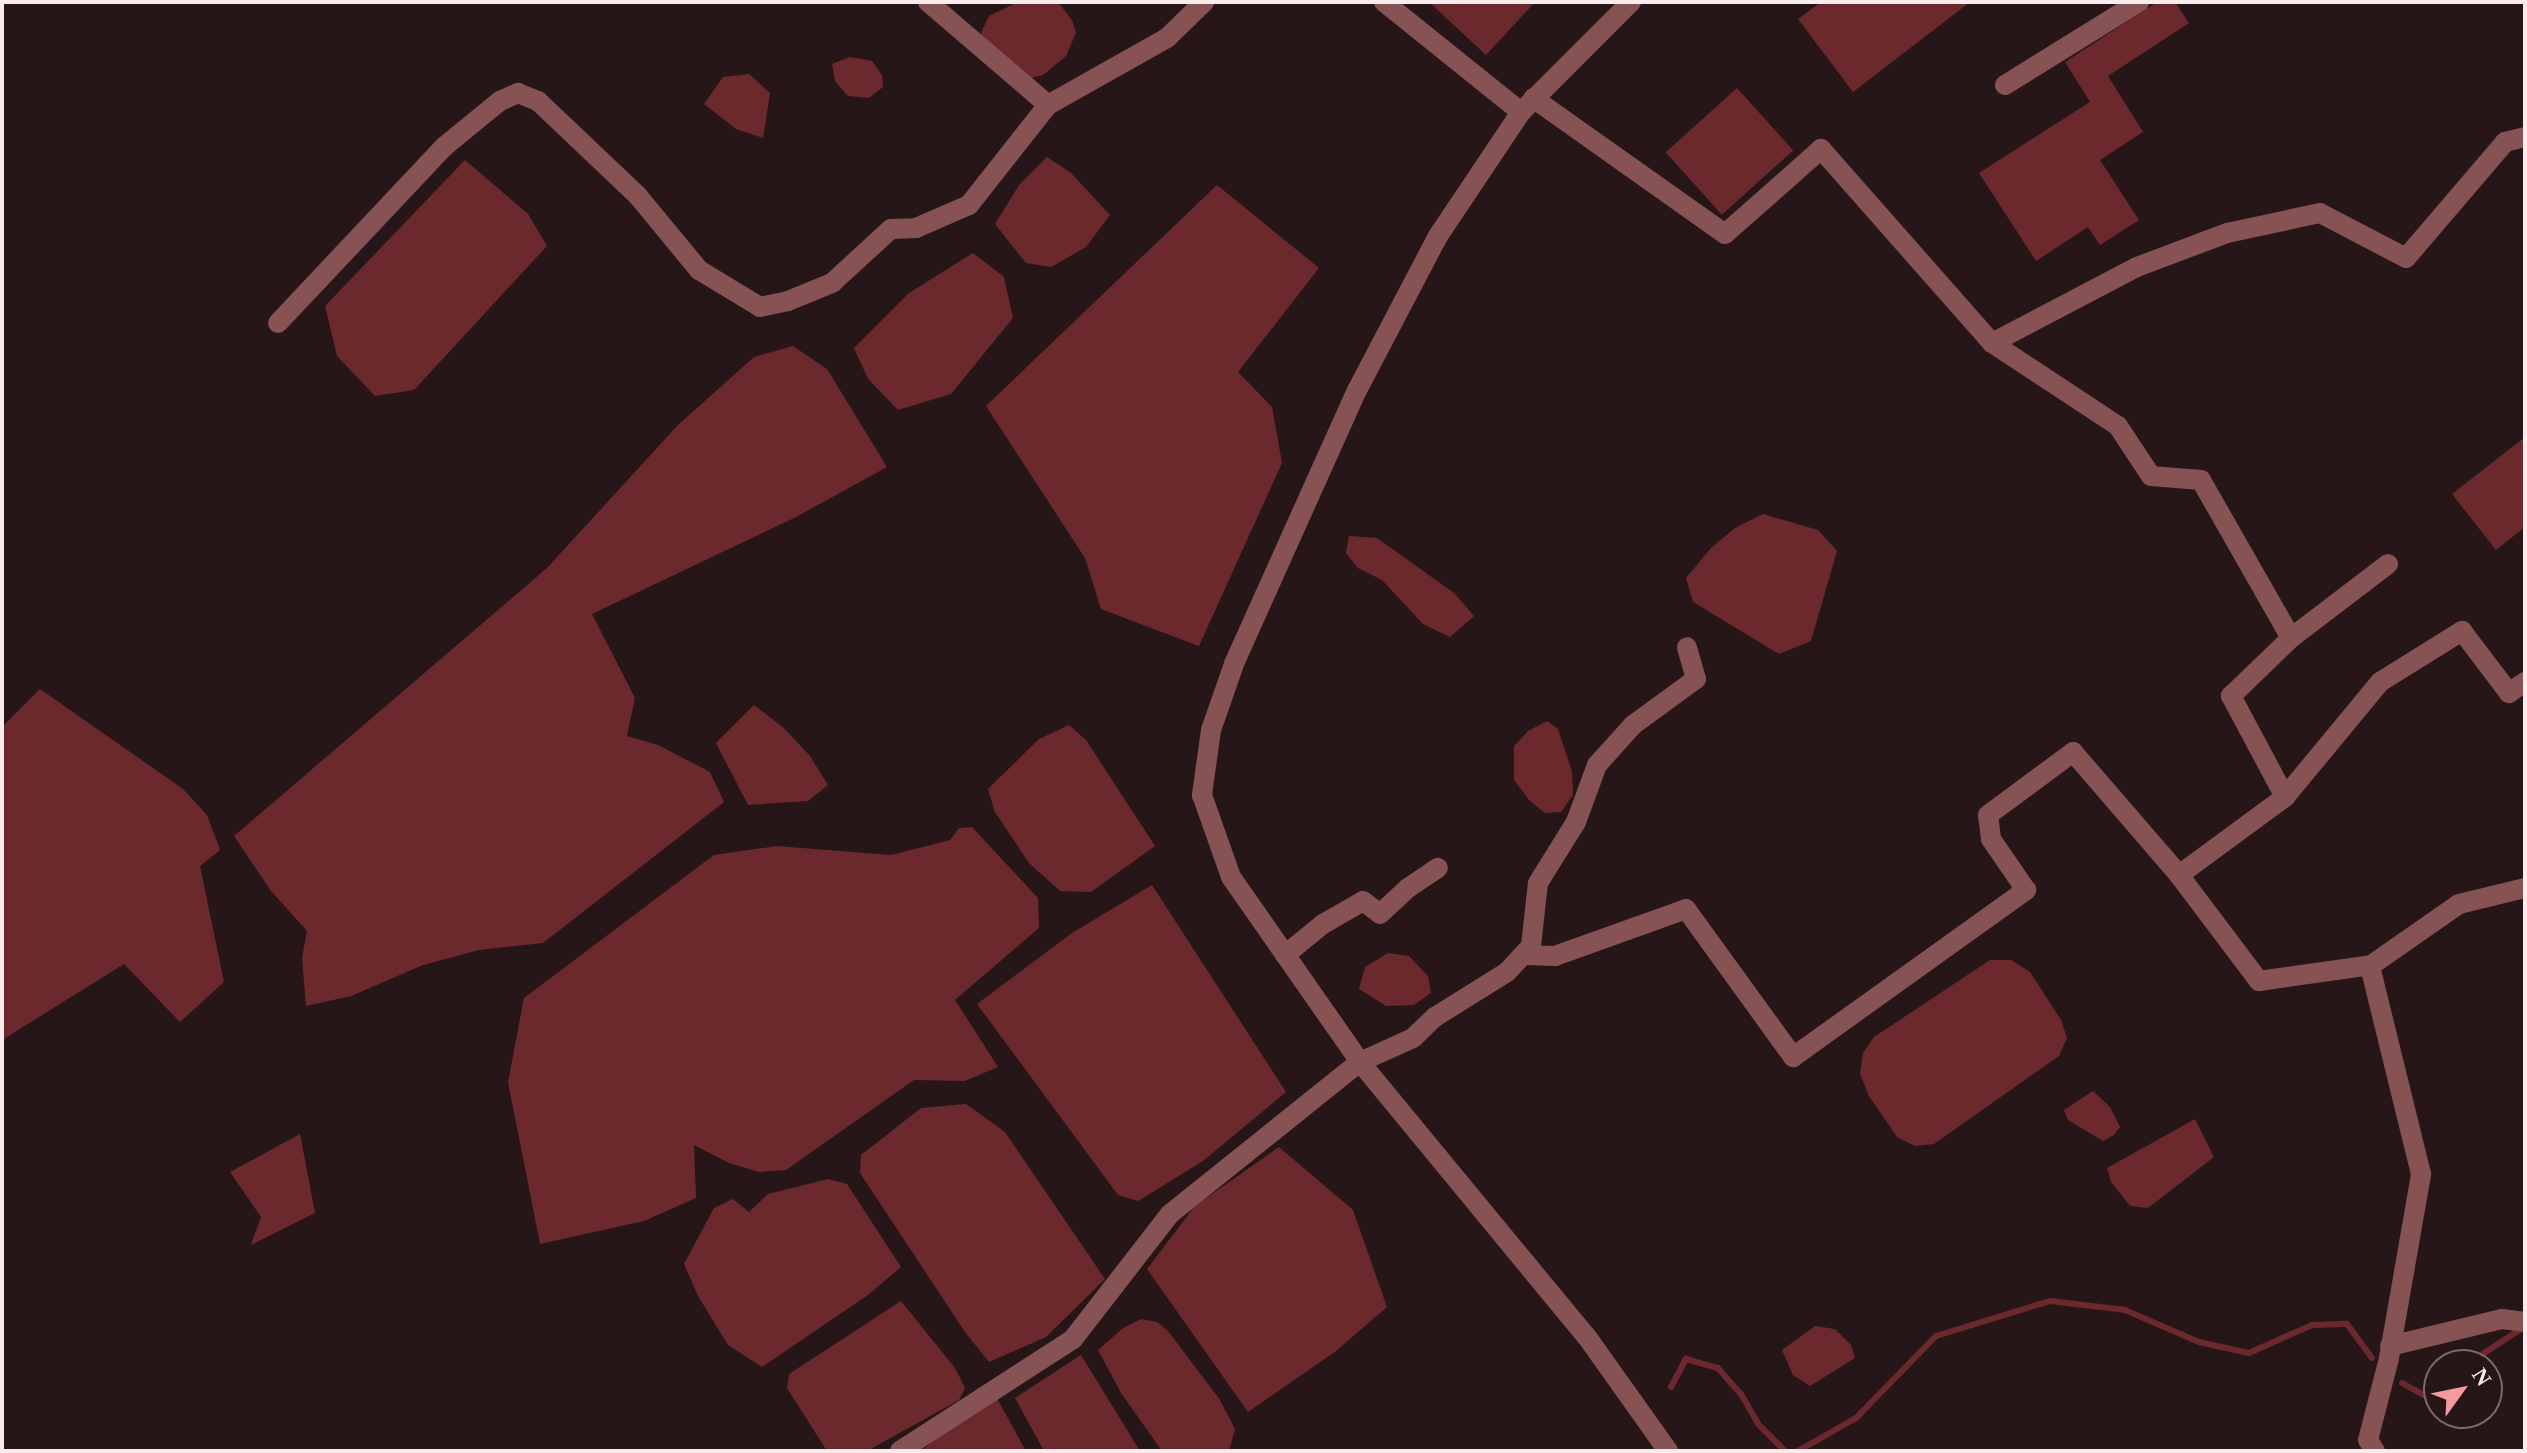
<!DOCTYPE html>
<html>
<head>
<meta charset="utf-8">
<style>
	body { margin:0 }
	#map { position:relative; width:2527px; height:1453px; overflow:hidden; background:#271617; font-family:"Times New Roman",serif }
	div>[style] { position:absolute }
	.water>* { inset:0; background:#6b292e; transform-origin:0 0 }
	.stream>* { height:6px; margin:-3px; padding:0 3px; transform-origin:3px; border-radius:3px; background:#6b292e }
	.minor>* { height:20px; margin:-10px; padding:0 10px; transform-origin:10px; border-radius:10px; background:#865254 }
	span { translate:-50% -50%; white-space:nowrap; text-align:center; line-height:1.15; -webkit-text-stroke:6px #271617; paint-order:stroke }
	.frame { position:absolute; inset:0; border:4px solid #f8ecec; pointer-events:none }
	.north { position:absolute; left:2423px; top:1349px; width:80px; height:80px; box-sizing:border-box; background:#271617; border:2px solid #7b6c6c; border-radius:50%; rotate:57deg; font-size:22px; font-weight:700; line-height:32px; text-align:center; color:#f8ecec }
	.north::after { content:''; display:block; margin:auto; width:28px; height:36px; background:#f59b9e; clip-path:polygon(50% 0,100% 100%,50% 72%,0 100%) }
</style>
</head>
<body>
<div id="map">
	<div class="water">
		<div style="clip-path:polygon(1018px 2px,1058px 2px,1072px 20px,1076px 33px,1066px 56px,1043px 75px,1031px 78px,985px 45px,981px 33px,989px 16px)"></div>
		<div style="clip-path:polygon(1429px 2px,1535px 2px,1486px 55px)"></div>
		<div style="clip-path:polygon(1821px 2px,1970px 2px,1853px 92px,1798px 19px)"></div>
		<div style="clip-path:polygon(2157px 2px,2175px 2px,2189px 23px,2108px 76px,2143px 132px,2100px 160px,2139px 220px,2100px 245px,2088px 227px,2036px 261px,1979px 173px,2090px 102px,2065px 62px)"></div>
		<div style="clip-path:polygon(850px 57px,872px 61px,882px 75px,883px 87px,869px 98px,848px 96px,835px 81px,832px 64px)"></div>
		<div style="clip-path:polygon(749px 74px,770px 93px,763px 138px,736px 129px,704px 104px,723px 77px)"></div>
		<div style="left:1737px;top:88px;width:84px;height:96px;rotate:48deg"></div>
		<div style="clip-path:polygon(1047px 157px,1071px 173px,1110px 215px,1086px 247px,1051px 267px,1026px 263px,995px 224px,1019px 185px)"></div>
		<div style="clip-path:polygon(465px 160px,528px 214px,547px 246px,414px 390px,375px 396px,337px 356px,325px 306px)"></div>
		<div style="clip-path:polygon(1217px 185px,1319px 268px,1238px 372px,1272px 407px,1282px 463px,1199px 646px,1101px 609px,1085px 558px,986px 406px)"></div>
		<div style="clip-path:polygon(973px 253px,1004px 277px,1013px 318px,951px 394px,898px 410px,868px 379px,854px 348px,909px 293px)"></div>
		<div style="clip-path:polygon(793px 346px,827px 369px,887px 467px,796px 517px,592px 614px,635px 698px,627px 736px,658px 745px,710px 772px,724px 802px,543px 943px,479px 950px,423px 965px,351px 996px,306px 1006px,302px 958px,307px 931px,271px 891px,234px 836px,547px 568px,678px 425px,754px 357px)"></div>
		<div style="clip-path:polygon(2525px 437px,2525px 527px,2496px 550px,2452px 494px)"></div>
		<div style="clip-path:polygon(1763px 514px,1818px 530px,1837px 551px,1811px 641px,1779px 654px,1693px 602px,1686px 578px,1711px 548px,1735px 528px)"></div>
		<div style="clip-path:polygon(1349px 536px,1377px 538px,1454px 593px,1474px 616px,1450px 637px,1423px 624px,1382px 580px,1358px 568px,1346px 553px)"></div>
		<div style="clip-path:polygon(40px 689px,183px 789px,207px 815px,220px 850px,200px 866px,224px 982px,180px 1022px,124px 964px,2px 1040px,2px 727px)"></div>
		<div style="clip-path:polygon(754px 705px,784px 728px,810px 756px,828px 785px,808px 801px,748px 805px,716px 743px)"></div>
		<div style="clip-path:polygon(1547px 721px,1558px 729px,1572px 772px,1573px 795px,1561px 812px,1545px 813px,1529px 800px,1514px 780px,1514px 746px,1528px 731px)"></div>
		<div style="clip-path:polygon(1069px 725px,1086px 740px,1155px 846px,1091px 892px,1060px 891px,1029px 863px,995px 812px,988px 789px,1039px 739px)"></div>
		<div style="clip-path:polygon(972px 827px,1038px 898px,1039px 928px,955px 1000px,998px 1067px,965px 1081px,914px 1080px,786px 1170px,759px 1172px,729px 1163px,694px 1145px,696px 1198px,644px 1221px,540px 1244px,508px 1082px,524px 998px,714px 855px,777px 846px,891px 855px,950px 840px,959px 828px)"></div>
		<div style="clip-path:polygon(1152px 885px,1286px 1092px,1203px 1161px,1138px 1201px,1118px 1195px,977px 1004px,1072px 933px)"></div>
		<div style="clip-path:polygon(1388px 953px,1409px 956px,1428px 976px,1431px 993px,1414px 1005px,1386px 1006px,1359px 989px,1365px 967px)"></div>
		<div style="clip-path:polygon(1990px 960px,2011px 960px,2030px 972px,2061px 1020px,2067px 1038px,2059px 1056px,1934px 1144px,1915px 1146px,1897px 1137px,1869px 1096px,1860px 1074px,1863px 1053px,1874px 1037px)"></div>
		<div style="clip-path:polygon(2093px 1091px,2110px 1107px,2120px 1127px,2114px 1135px,2103px 1141px,2068px 1120px,2064px 1110px)"></div>
		<div style="clip-path:polygon(966px 1104px,1005px 1132px,1105px 1279px,1046px 1337px,989px 1362px,965px 1332px,860px 1173px,861px 1155px,921px 1108px)"></div>
		<div style="clip-path:polygon(2195px 1119px,2214px 1157px,2148px 1208px,2130px 1206px,2111px 1182px,2107px 1168px)"></div>
		<div style="clip-path:polygon(300px 1134px,315px 1213px,251px 1245px,261px 1217px,230px 1172px)"></div>
		<div style="clip-path:polygon(1279px 1147px,1353px 1210px,1387px 1307px,1336px 1351px,1248px 1412px,1147px 1269px,1195px 1206px)"></div>
		<div style="clip-path:polygon(828px 1179px,847px 1184px,901px 1267px,868px 1295px,762px 1367px,728px 1345px,698px 1296px,684px 1264px,714px 1208px,733px 1199px,749px 1212px,768px 1194px)"></div>
		<div style="clip-path:polygon(901px 1301px,955px 1368px,965px 1388px,959px 1400px,867px 1451px,827px 1451px,787px 1388px,789px 1374px)"></div>
		<div style="clip-path:polygon(1141px 1319px,1157px 1322px,1168px 1331px,1220px 1400px,1235px 1429px,1229px 1451px,1162px 1451px,1121px 1393px,1098px 1350px,1123px 1328px)"></div>
		<div style="clip-path:polygon(1815px 1326px,1835px 1329px,1851px 1345px,1855px 1358px,1810px 1386px,1793px 1375px,1782px 1350px)"></div>
		<div style="clip-path:polygon(1081px 1355px,1140px 1451px,1044px 1451px,1015px 1398px)"></div>
		<div style="clip-path:polygon(994px 1393px,1026px 1451px,921px 1451px)"></div>
	</div>
	<div class="stream">
		<div style="left:2466px;top:1365px;width:66px;rotate:-33.2deg"></div>
		<div style="left:2402px;top:1383px;width:25px;rotate:29deg"></div>
		<div style="left:2424px;top:1395px;width:17px;rotate:-25deg"></div>
		<div style="left:1671px;top:1387px;width:32px;rotate:-62deg"></div>
		<div style="left:1686px;top:1359px;width:33px;rotate:16deg"></div>
		<div style="left:1718px;top:1368px;width:35px;rotate:49deg"></div>
		<div style="left:1741px;top:1394px;width:34px;rotate:60deg"></div>
		<div style="left:1758px;top:1424px;width:38px;rotate:45deg"></div>
		<div style="left:1798px;top:1451px;width:67px;rotate:-29.6deg"></div>
		<div style="left:1856px;top:1418px;width:115px;rotate:-45.7deg"></div>
		<div style="left:1936px;top:1336px;width:119px;rotate:-17.1deg"></div>
		<div style="left:2050px;top:1301px;width:76px;rotate:6.8deg"></div>
		<div style="left:2125px;top:1310px;width:81px;rotate:23.4deg"></div>
		<div style="left:2199px;top:1342px;width:51px;rotate:12.4deg"></div>
		<div style="left:2249px;top:1353px;width:69px;rotate:-24deg"></div>
		<div style="left:2312px;top:1325px;width:35px;rotate:-2deg"></div>
		<div style="left:2347px;top:1324px;width:42px;rotate:53.7deg"></div>
	</div>
	<div class="minor">
		<div style="left:928px;top:2px;width:158px;rotate:40.6deg"></div>
		<div style="left:1384px;top:2px;width:176px;rotate:38.8deg"></div>
		<div style="left:1631px;top:2px;width:156px;rotate:135deg"></div>
		<div style="left:1521px;top:112px;width:149px;rotate:123.8deg"></div>
		<div style="left:1438px;top:236px;width:174px;rotate:117.7deg"></div>
		<div style="left:1357px;top:390px;width:300px;rotate:114.2deg"></div>
		<div style="left:1234px;top:664px;width:70px;rotate:109.2deg"></div>
		<div style="left:1211px;top:730px;width:66px;rotate:97.9deg"></div>
		<div style="left:1202px;top:795px;width:87px;rotate:70.5deg"></div>
		<div style="left:1231px;top:877px;width:226px;rotate:55.1deg"></div>
		<div style="left:1360px;top:1062px;width:357px;rotate:50.5deg"></div>
		<div style="left:1587px;top:1337px;width:140px;rotate:54.6deg"></div>
		<div style="left:2005px;top:85px;width:158px;rotate:-31.8deg"></div>
		<div style="left:278px;top:323px;width:243px;rotate:-46.7deg"></div>
		<div style="left:445px;top:146px;width:71px;rotate:-39.3deg"></div>
		<div style="left:500px;top:101px;width:20px;rotate:-24deg"></div>
		<div style="left:518px;top:93px;width:22px;rotate:22deg"></div>
		<div style="left:538px;top:101px;width:138px;rotate:43.5deg"></div>
		<div style="left:638px;top:196px;width:96px;rotate:50.5deg"></div>
		<div style="left:699px;top:270px;width:71px;rotate:31.2deg"></div>
		<div style="left:760px;top:307px;width:29px;rotate:-12deg"></div>
		<div style="left:788px;top:301px;width:48px;rotate:-22.2deg"></div>
		<div style="left:832px;top:283px;width:80px;rotate:-42.5deg"></div>
		<div style="left:891px;top:229px;width:25px;rotate:-2deg"></div>
		<div style="left:916px;top:228px;width:58px;rotate:-23.5deg"></div>
		<div style="left:969px;top:205px;width:127px;rotate:-51.7deg"></div>
		<div style="left:1048px;top:105px;width:137px;rotate:-29.4deg"></div>
		<div style="left:1167px;top:38px;width:52px;rotate:-44.2deg"></div>
		<div style="left:1992px;top:343px;width:164px;rotate:-27.7deg"></div>
		<div style="left:2137px;top:267px;width:96px;rotate:-20.7deg"></div>
		<div style="left:2227px;top:233px;width:95px;rotate:-12.1deg"></div>
		<div style="left:2320px;top:213px;width:97px;rotate:27.6deg"></div>
		<div style="left:2406px;top:258px;width:153px;rotate:-49.5deg"></div>
		<div style="left:2505px;top:142px;width:21px;rotate:-14deg"></div>
		<div style="left:2291px;top:638px;width:122px;rotate:-37.3deg"></div>
		<div style="left:2285px;top:797px;width:149px;rotate:-50.4deg"></div>
		<div style="left:2380px;top:682px;width:97px;rotate:-31.9deg"></div>
		<div style="left:2462px;top:631px;width:78px;rotate:52.8deg"></div>
		<div style="left:2509px;top:693px;width:19px;rotate:-35deg"></div>
		<div style="left:2179px;top:875px;width:133px;rotate:53deg"></div>
		<div style="left:2259px;top:981px;width:113px;rotate:-8.1deg"></div>
		<div style="left:1285px;top:955px;width:49px;rotate:-39.2deg"></div>
		<div style="left:1323px;top:924px;width:46px;rotate:-29.9deg"></div>
		<div style="left:1363px;top:901px;width:21px;rotate:37deg"></div>
		<div style="left:1380px;top:914px;width:38px;rotate:-43deg"></div>
		<div style="left:1408px;top:888px;width:36px;rotate:-34deg"></div>
		<div style="left:1523px;top:955px;width:32px;rotate:2deg"></div>
		<div style="left:1555px;top:956px;width:139px;rotate:-19.7deg"></div>
		<div style="left:1686px;top:909px;width:183px;rotate:54.1deg"></div>
		<div style="left:1793px;top:1057px;width:287px;rotate:-35.6deg"></div>
		<div style="left:2026px;top:890px;width:62px;rotate:-124.5deg"></div>
		<div style="left:1991px;top:839px;width:24px;rotate:-97deg"></div>
		<div style="left:1988px;top:815px;width:106px;rotate:-36.5deg"></div>
		<div style="left:2073px;top:752px;width:162px;rotate:49.2deg"></div>
		<div style="left:2179px;top:875px;width:132px;rotate:-36.3deg"></div>
		<div style="left:2285px;top:797px;width:115px;rotate:-118.1deg"></div>
		<div style="left:2231px;top:696px;width:83px;rotate:-44deg"></div>
		<div style="left:2291px;top:638px;width:182px;rotate:-119.7deg"></div>
		<div style="left:2201px;top:480px;width:50px;rotate:-175.4deg"></div>
		<div style="left:2151px;top:476px;width:60px;rotate:-123.4deg"></div>
		<div style="left:2118px;top:426px;width:151px;rotate:-146.6deg"></div>
		<div style="left:1992px;top:343px;width:259px;rotate:-131.4deg"></div>
		<div style="left:1821px;top:149px;width:128px;rotate:138.5deg"></div>
		<div style="left:1725px;top:234px;width:235px;rotate:-144.7deg"></div>
		<div style="left:2390px;top:1346px;width:115px;rotate:-13.6deg"></div>
		<div style="left:2502px;top:1319px;width:23px;rotate:7deg"></div>
		<div style="left:900px;top:1451px;width:206px;rotate:-32.9deg"></div>
		<div style="left:1073px;top:1339px;width:158px;rotate:-52.2deg"></div>
		<div style="left:1170px;top:1214px;width:243px;rotate:-38.7deg"></div>
		<div style="left:1360px;top:1062px;width:58px;rotate:-24.4deg"></div>
		<div style="left:1413px;top:1038px;width:30px;rotate:-44deg"></div>
		<div style="left:1435px;top:1017px;width:85px;rotate:-32deg"></div>
		<div style="left:1507px;top:972px;width:35px;rotate:-47deg"></div>
		<div style="left:1531px;top:946px;width:63px;rotate:-83.7deg"></div>
		<div style="left:1538px;top:883px;width:72px;rotate:-58.1deg"></div>
		<div style="left:1576px;top:822px;width:61px;rotate:-69.8deg"></div>
		<div style="left:1597px;top:765px;width:54px;rotate:-48deg"></div>
		<div style="left:1633px;top:725px;width:78px;rotate:-36.1deg"></div>
		<div style="left:1696px;top:679px;width:33px;rotate:-106deg"></div>
		<div style="left:2375px;top:1451px;width:13px;rotate:-122deg"></div>
		<div style="left:2368px;top:1440px;width:85px;rotate:-75.6deg"></div>
		<div style="left:2389px;top:1358px;width:187px;rotate:-80.1deg"></div>
		<div style="left:2421px;top:1174px;width:214px;rotate:-103.8deg"></div>
		<div style="left:2370px;top:966px;width:108px;rotate:-34.9deg"></div>
		<div style="left:2459px;top:904px;width:68px;rotate:-13.6deg"></div>
	</div>
	<div class="frame"></div>
	<div class="north">N</div>
</div>
</body>
</html>
